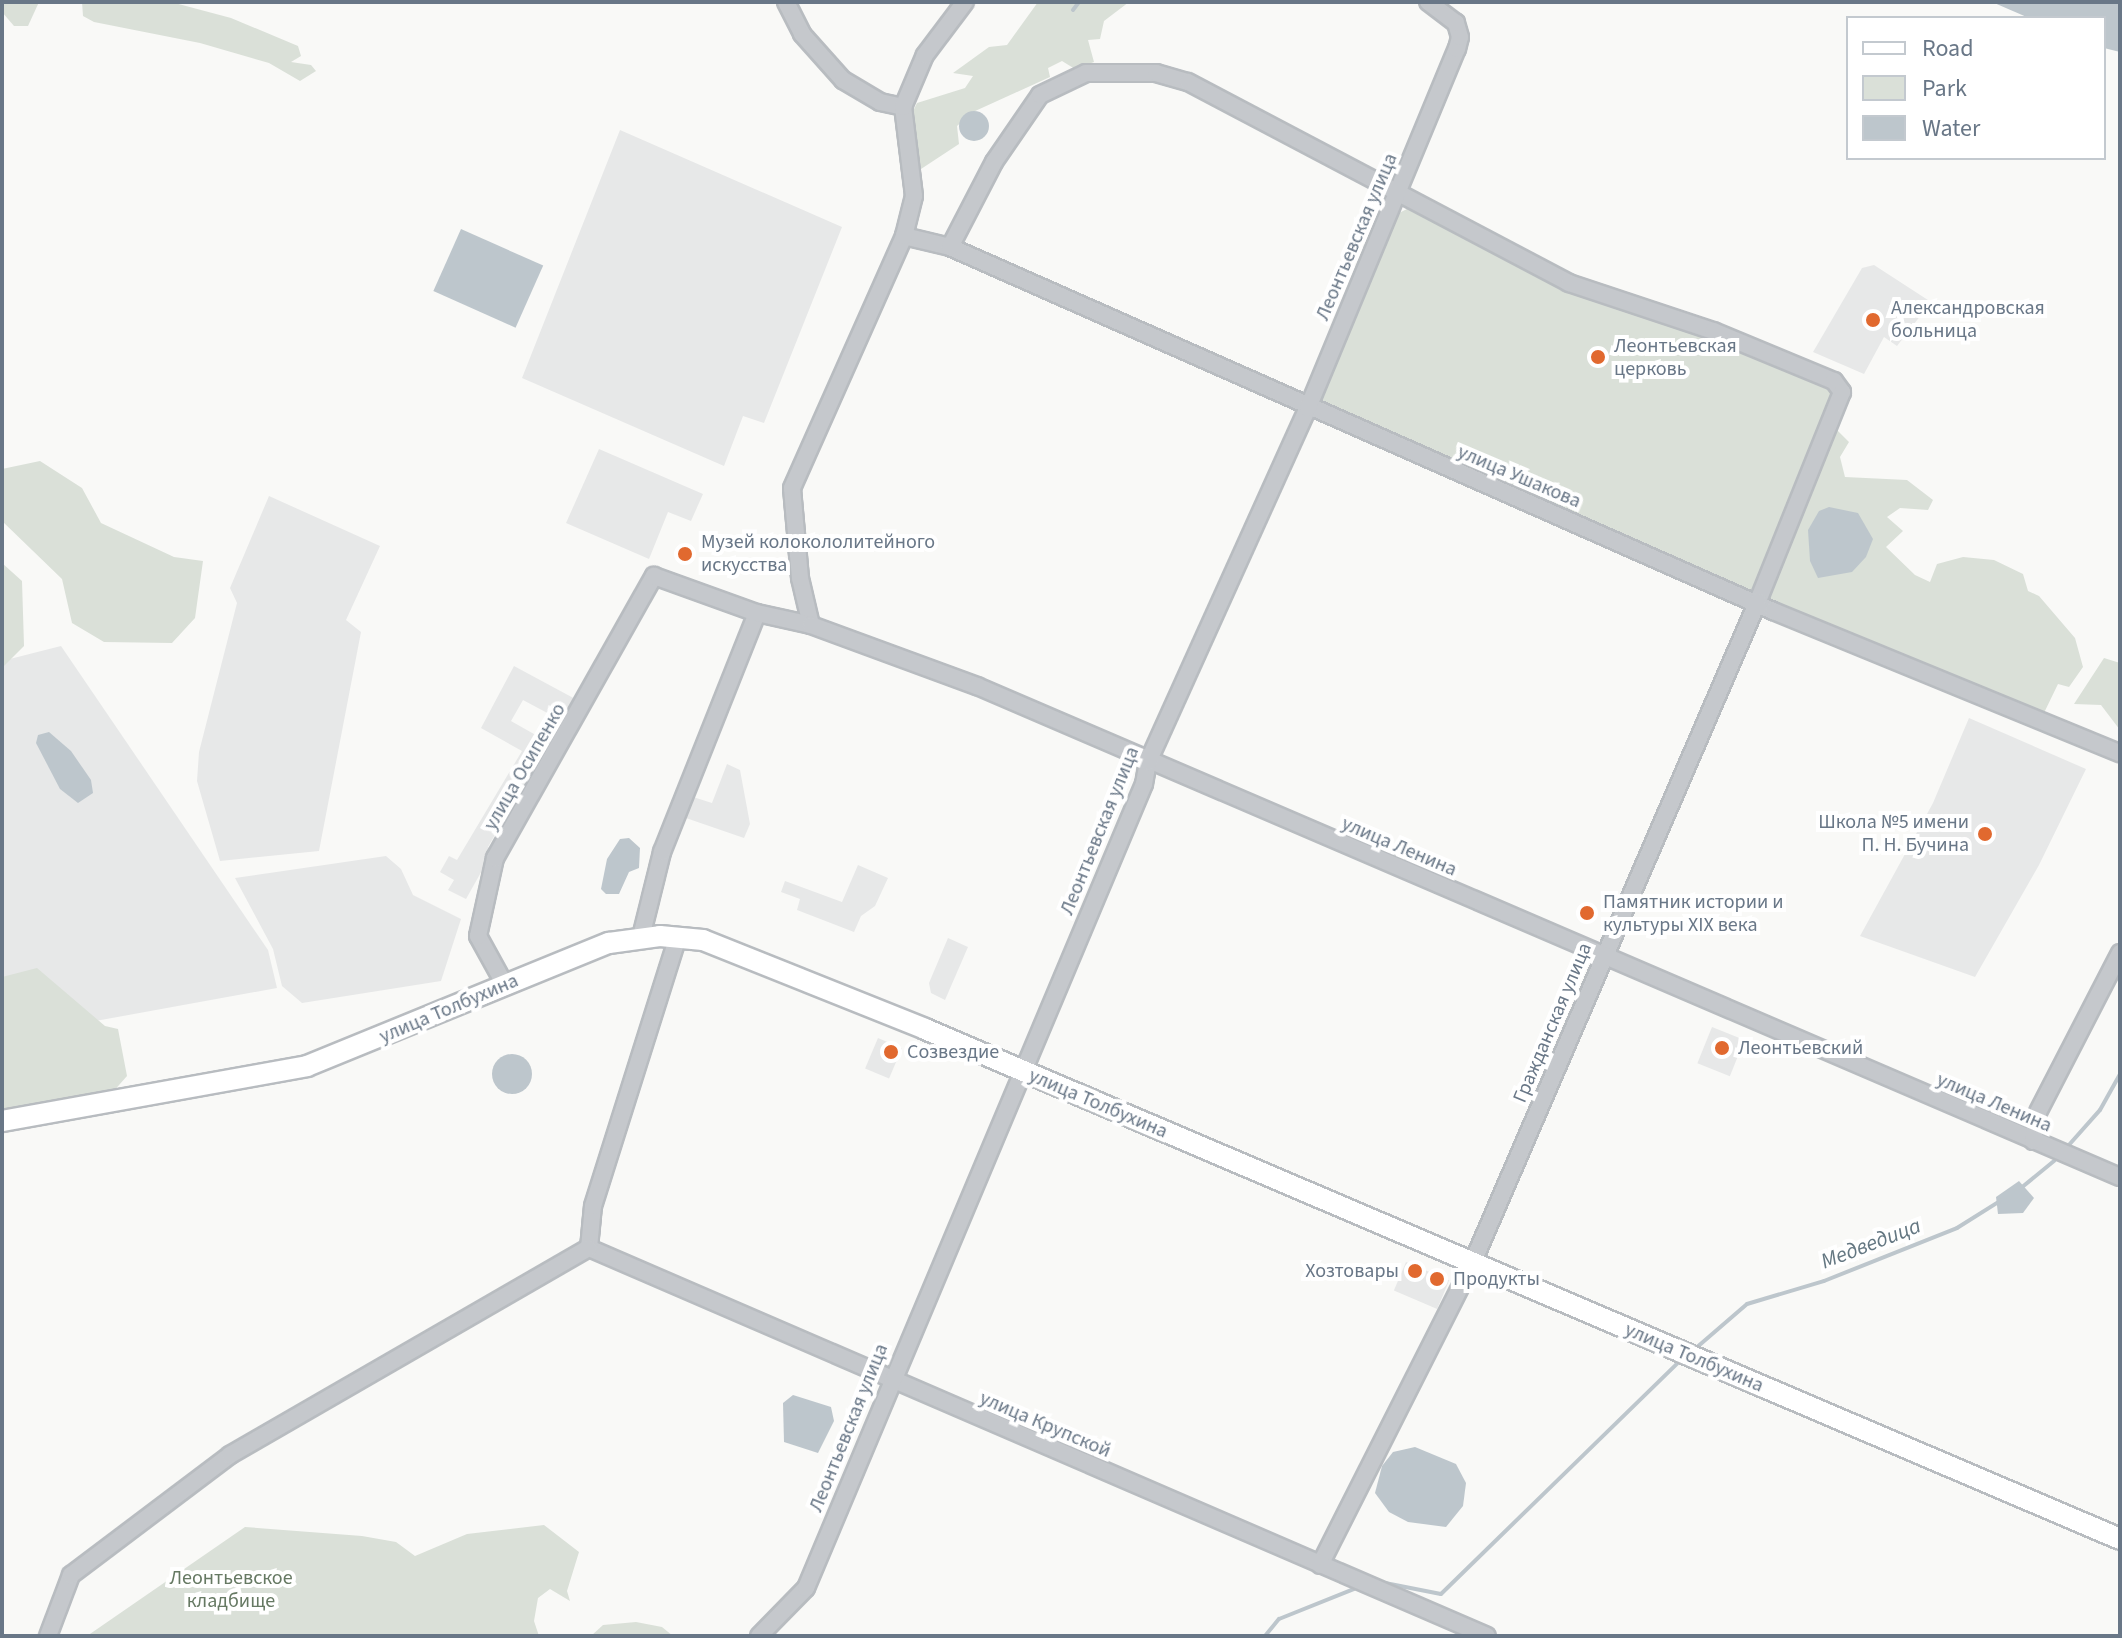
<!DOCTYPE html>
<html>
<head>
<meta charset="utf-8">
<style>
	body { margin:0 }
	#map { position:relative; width:2122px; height:1638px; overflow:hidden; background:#f9f9f7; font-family:"Source Sans 3",sans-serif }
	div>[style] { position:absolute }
	.built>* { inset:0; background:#e7e8e8; transform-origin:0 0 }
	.green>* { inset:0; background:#dae0d8 }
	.water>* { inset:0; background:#bdc6cc; transform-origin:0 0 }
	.round { border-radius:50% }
	.stream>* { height:4px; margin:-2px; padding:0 2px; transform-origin:2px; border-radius:2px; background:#bdc6cc }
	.roads { filter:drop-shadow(2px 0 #b8bcc0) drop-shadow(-2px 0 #b8bcc0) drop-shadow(0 2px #b8bcc0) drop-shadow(0 -2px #b8bcc0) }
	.minor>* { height:16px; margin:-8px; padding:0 8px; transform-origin:8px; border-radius:8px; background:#c5c8cc }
	.major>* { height:20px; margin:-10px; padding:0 10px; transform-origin:10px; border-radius:10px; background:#fff }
	.dots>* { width:22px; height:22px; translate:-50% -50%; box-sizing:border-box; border:4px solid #fff; border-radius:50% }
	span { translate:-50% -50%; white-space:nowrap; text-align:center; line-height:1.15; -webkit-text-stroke:8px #fff; paint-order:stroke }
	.street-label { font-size:20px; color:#697787 }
	.poi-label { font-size:20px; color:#697787 }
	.left { translate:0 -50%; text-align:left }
	.right { translate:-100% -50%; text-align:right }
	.park-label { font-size:20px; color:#667963 }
	.water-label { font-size:22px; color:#647782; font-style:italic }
	.frame { position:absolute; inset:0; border:4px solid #697787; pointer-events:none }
	.legend { position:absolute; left:1846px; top:16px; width:260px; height:144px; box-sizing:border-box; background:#fff; border:2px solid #c3c9cf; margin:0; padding:10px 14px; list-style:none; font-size:24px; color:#697787 }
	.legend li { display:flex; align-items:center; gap:16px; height:40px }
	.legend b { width:40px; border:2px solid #c3c9cf }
</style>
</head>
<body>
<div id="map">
	<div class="built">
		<div style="clip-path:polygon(620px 130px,842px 227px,764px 423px,743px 416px,724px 466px,522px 378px)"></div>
		<div style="clip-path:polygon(1874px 265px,1931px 302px,1897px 346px,1884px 337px,1864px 374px,1813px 352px,1862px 268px)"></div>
		<div style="clip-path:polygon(599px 449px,703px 494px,691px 521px,668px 512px,649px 559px,566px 523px)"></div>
		<div style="clip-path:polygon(269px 496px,380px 546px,346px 620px,361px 632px,319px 851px,220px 861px,197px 781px,199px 752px,237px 603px,230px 588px)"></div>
		<div style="clip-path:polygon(61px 646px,268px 950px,277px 988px,2px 1038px,2px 661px)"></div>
		<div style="clip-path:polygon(514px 666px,579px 701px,566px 723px,523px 700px,511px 721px,548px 742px,488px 847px,493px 851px,466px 899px,448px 890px,454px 880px,440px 872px,449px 856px,457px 860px,522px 751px,481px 728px)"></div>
		<div style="clip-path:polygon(1969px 718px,2086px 769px,2039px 865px,1975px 977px,1860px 936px,1933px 803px)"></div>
		<div style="clip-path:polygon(727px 764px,740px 770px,750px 824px,744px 838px,683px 817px,690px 796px,712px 803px)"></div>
		<div style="clip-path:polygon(386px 856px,401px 869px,413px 895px,461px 919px,441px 981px,302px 1003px,282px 986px,273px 949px,235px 878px)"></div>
		<div style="clip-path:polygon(858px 865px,888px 878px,875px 906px,861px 916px,854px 932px,797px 910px,800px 899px,781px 892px,785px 881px,842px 902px)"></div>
		<div style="clip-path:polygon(948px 938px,968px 947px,945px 1000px,931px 993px,929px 983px)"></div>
		<div style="left:1712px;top:1027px;width:35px;height:39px;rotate:22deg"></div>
		<div style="left:878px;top:1038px;width:26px;height:33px;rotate:23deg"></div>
		<div style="left:1406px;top:1262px;width:47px;height:31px;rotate:23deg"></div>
	</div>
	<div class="green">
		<div style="clip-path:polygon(2px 2px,39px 2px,28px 26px,14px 26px,2px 12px)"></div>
		<div style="clip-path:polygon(82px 2px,171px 2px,231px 18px,298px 46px,301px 56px,291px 62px,311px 65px,316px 71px,300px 81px,269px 63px,200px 43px,94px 22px,83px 16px)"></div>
		<div style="clip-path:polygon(1038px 2px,1129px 2px,1104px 21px,1100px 39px,1088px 40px,1094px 62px,1075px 69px,1062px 61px,1048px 68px,1050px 77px,973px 112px,957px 126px,959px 144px,921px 169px,910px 117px,917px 103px,965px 88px,973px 76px,953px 73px,989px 47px,1007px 45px)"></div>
		<div style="clip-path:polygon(1409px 208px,1830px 388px,1834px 397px,1754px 592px,1322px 409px,1315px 395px,1395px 215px)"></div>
		<div style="clip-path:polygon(1835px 428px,1849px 442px,1840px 457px,1845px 477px,1907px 480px,1933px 500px,1928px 510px,1900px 508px,1887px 517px,1903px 531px,1886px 547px,1915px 575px,1930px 582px,1937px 564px,1963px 557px,1994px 560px,2023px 574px,2028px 591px,2039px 596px,2075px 638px,2083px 667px,2069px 687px,2058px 684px,2043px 715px,1765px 598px)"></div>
		<div style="clip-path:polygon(40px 461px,82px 488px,101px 523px,174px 557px,203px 561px,195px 618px,172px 643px,104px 642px,72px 623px,62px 579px,2px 521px,2px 469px)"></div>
		<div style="clip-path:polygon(2px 563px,22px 581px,24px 646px,2px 668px)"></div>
		<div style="clip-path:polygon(2104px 658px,2120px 663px,2120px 730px,2101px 705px,2074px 704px)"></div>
		<div style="clip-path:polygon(37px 968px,105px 1026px,118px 1029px,127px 1076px,112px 1093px,2px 1113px,2px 977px)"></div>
		<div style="clip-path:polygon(544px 1525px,579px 1552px,567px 1591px,570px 1601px,550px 1589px,538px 1598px,534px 1621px,539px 1636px,87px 1636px,245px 1527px,362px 1536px,396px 1542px,415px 1556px,467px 1534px)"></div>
		<div style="clip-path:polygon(636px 1622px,662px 1627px,673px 1636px,591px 1636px,603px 1625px)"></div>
	</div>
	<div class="water">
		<div style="clip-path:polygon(1992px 2px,2120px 2px,2120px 52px,2104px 48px,2104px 18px,2029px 18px)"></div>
		<div class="round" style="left:959px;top:111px;width:30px;height:30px"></div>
		<div style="left:461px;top:229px;width:90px;height:68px;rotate:24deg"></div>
		<div style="clip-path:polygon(1829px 507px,1858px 513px,1873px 539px,1866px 557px,1852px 572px,1818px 578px,1810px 561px,1808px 530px,1819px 511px)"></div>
		<div style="clip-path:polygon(49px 732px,71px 751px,91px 780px,93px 793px,78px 803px,60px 789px,36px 743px,38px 735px)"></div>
		<div style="clip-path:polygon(629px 838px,640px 848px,639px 868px,629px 872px,619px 894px,606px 894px,601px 889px,607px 859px,620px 839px)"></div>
		<div class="round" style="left:492px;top:1054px;width:40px;height:40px"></div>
		<div style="clip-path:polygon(2019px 1181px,2034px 1198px,2023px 1213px,1998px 1214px,1996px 1197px)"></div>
		<div style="clip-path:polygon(793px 1395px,831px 1407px,834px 1421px,818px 1453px,784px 1442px,783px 1403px)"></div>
		<div style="clip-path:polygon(1415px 1447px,1456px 1464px,1466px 1483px,1463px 1506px,1446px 1527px,1408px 1522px,1389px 1512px,1375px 1493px,1382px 1466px,1393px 1452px)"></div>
	</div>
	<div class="stream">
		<div style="left:1073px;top:10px;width:10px;rotate:-53deg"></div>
		<div style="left:2068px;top:1146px;width:48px;rotate:-48.4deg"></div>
		<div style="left:2100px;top:1110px;width:41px;rotate:-60.9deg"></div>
		<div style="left:2021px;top:1188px;width:43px;rotate:-39.3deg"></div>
		<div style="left:1696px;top:1348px;width:67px;rotate:-40.8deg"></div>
		<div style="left:1747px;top:1304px;width:80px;rotate:-16.6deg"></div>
		<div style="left:1824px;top:1281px;width:143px;rotate:-21.7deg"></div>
		<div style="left:1957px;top:1228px;width:51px;rotate:-32.1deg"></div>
		<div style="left:1380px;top:1582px;width:62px;rotate:11.1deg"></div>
		<div style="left:1441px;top:1594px;width:331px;rotate:-44.3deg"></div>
		<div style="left:1265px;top:1636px;width:22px;rotate:-51deg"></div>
		<div style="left:1279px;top:1619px;width:81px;rotate:-21.8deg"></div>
	</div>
	<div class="roads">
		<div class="minor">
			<div style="left:786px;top:2px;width:36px;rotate:63deg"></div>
			<div style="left:802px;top:34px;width:62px;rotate:48.3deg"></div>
			<div style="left:843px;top:80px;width:43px;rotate:30.7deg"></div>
			<div style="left:880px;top:102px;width:24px;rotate:12deg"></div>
			<div style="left:904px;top:236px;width:47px;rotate:13.4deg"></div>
			<div style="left:950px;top:247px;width:900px;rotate:23.86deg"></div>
			<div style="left:1773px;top:611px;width:375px;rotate:22.3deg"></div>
			<div style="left:950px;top:247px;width:96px;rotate:-62.6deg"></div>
			<div style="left:994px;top:162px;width:81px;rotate:-55.5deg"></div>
			<div style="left:1040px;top:95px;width:51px;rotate:-25.6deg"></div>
			<div style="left:1086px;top:73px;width:70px"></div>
			<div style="left:1156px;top:73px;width:33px;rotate:16deg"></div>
			<div style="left:1188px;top:82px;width:431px;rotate:27.8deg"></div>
			<div style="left:1569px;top:283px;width:152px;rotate:18.4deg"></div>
			<div style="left:1713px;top:331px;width:131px;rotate:22.5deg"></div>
			<div style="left:1834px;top:381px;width:14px;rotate:54deg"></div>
			<div style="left:1842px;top:392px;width:225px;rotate:111.9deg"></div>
			<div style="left:1758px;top:601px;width:722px;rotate:113.33deg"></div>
			<div style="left:1472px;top:1264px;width:337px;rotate:116.8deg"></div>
			<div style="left:811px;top:625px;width:48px;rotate:-103.2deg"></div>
			<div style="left:800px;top:578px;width:90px;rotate:-95.1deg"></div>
			<div style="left:792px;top:488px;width:276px;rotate:-66deg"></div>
			<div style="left:904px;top:236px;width:41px;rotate:-76deg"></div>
			<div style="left:914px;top:196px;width:90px;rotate:-97deg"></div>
			<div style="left:903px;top:107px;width:56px;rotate:-67.1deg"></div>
			<div style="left:925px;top:55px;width:66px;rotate:-53deg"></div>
			<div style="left:641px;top:937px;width:88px;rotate:-76.1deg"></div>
			<div style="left:662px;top:852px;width:257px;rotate:-68.3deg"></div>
			<div style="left:505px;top:985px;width:56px;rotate:-118.9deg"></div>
			<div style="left:478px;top:936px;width:80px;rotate:-77.7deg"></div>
			<div style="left:495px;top:858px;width:324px;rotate:-60.6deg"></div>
			<div style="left:654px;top:576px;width:109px;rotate:19.8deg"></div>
			<div style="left:757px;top:613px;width:55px;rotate:12.5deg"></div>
			<div style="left:811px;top:625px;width:177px;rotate:20.2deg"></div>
			<div style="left:977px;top:686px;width:1244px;rotate:23.25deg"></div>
			<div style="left:2033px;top:1141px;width:29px;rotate:-80deg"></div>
			<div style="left:2038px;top:1112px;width:179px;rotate:-62.7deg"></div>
			<div style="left:589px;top:1248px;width:978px;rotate:23.37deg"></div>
			<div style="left:589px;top:1248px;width:42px;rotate:-84.6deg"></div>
			<div style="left:593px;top:1206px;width:282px;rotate:-72.5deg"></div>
			<div style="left:48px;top:1636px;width:65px;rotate:-69.3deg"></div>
			<div style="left:71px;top:1575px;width:199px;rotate:-37deg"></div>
			<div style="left:230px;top:1455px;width:414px;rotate:-30deg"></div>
			<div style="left:759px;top:1636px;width:67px;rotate:-45.6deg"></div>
			<div style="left:806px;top:1588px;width:872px;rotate:-67.2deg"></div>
			<div style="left:1144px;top:784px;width:22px;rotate:-80deg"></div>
			<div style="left:1148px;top:762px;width:388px;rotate:-65.7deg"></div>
			<div style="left:1308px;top:408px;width:389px;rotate:-67.5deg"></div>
			<div style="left:1457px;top:49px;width:12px;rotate:-76deg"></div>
			<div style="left:1460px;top:37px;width:15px;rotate:-106deg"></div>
			<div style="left:1456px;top:23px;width:35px;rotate:-143deg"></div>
		</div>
		<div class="major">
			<div style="left:2px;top:1121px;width:310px;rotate:-10.2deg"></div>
			<div style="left:307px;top:1066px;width:326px;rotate:-22.2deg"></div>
			<div style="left:609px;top:943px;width:51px;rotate:-7.8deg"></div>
			<div style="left:660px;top:936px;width:43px;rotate:5.3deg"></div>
			<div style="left:703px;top:940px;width:239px;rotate:21.8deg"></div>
			<div style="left:925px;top:1029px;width:1299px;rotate:23.11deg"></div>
		</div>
	</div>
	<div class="dots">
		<div style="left:1873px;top:320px;background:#e1692f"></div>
		<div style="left:1598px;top:357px;background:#e1692f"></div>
		<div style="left:685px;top:554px;background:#e1692f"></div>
		<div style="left:1985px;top:834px;background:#e1692f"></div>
		<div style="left:1587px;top:913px;background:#e1692f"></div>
		<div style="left:1722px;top:1048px;background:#e1692f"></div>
		<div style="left:891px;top:1052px;background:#e1692f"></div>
		<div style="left:1415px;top:1271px;background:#e1692f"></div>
		<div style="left:1437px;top:1279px;background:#e1692f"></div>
	</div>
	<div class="street-label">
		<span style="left:1357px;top:237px;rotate:-67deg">Леонтьевская улица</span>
		<span style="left:1519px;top:477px;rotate:23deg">улица Ушакова</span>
		<span style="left:525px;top:767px;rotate:-60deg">улица Осипенко</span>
		<span style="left:1100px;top:831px;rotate:-68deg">Леонтьевская улица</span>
		<span style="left:1399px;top:847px;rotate:23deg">улица Ленина</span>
		<span style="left:449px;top:1009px;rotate:-23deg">улица Толбухина</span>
		<span style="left:1553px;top:1023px;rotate:-67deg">Гражданская улица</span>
		<span style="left:1994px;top:1103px;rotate:23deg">улица Ленина</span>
		<span style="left:1098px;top:1104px;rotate:23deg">улица Толбухина</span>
		<span style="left:1694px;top:1358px;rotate:23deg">улица Толбухина</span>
		<span style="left:1045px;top:1425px;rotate:23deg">улица Крупской</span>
		<span style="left:849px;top:1428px;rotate:-68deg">Леонтьевская улица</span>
	</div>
	<div class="poi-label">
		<span class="left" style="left:1891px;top:320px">Александровская<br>больница</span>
		<span class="left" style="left:1614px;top:358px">Леонтьевская<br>церковь</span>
		<span class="left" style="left:701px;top:554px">Музей колокололитейного<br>искусства</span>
		<span class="right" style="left:1969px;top:834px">Школа №5 имени<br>П. Н. Бучина</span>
		<span class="left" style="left:1603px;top:914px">Памятник истории и<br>культуры XIX века</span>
		<span class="left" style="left:1738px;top:1048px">Леонтьевский</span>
		<span class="left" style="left:907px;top:1052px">Созвездие</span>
		<span class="right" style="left:1399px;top:1271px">Хозтовары</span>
		<span class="left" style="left:1453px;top:1279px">Продукты</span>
	</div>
	<div class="park-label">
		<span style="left:231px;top:1590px">Леонтьевское<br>кладбище</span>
	</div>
	<div class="water-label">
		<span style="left:1871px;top:1244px;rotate:-21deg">Медведица</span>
	</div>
	<div class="frame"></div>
	<ul class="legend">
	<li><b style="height:10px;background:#fff"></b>Road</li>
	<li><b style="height:22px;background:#dae0d8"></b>Park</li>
	<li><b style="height:22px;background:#bdc6cc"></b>Water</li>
	</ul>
</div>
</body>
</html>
